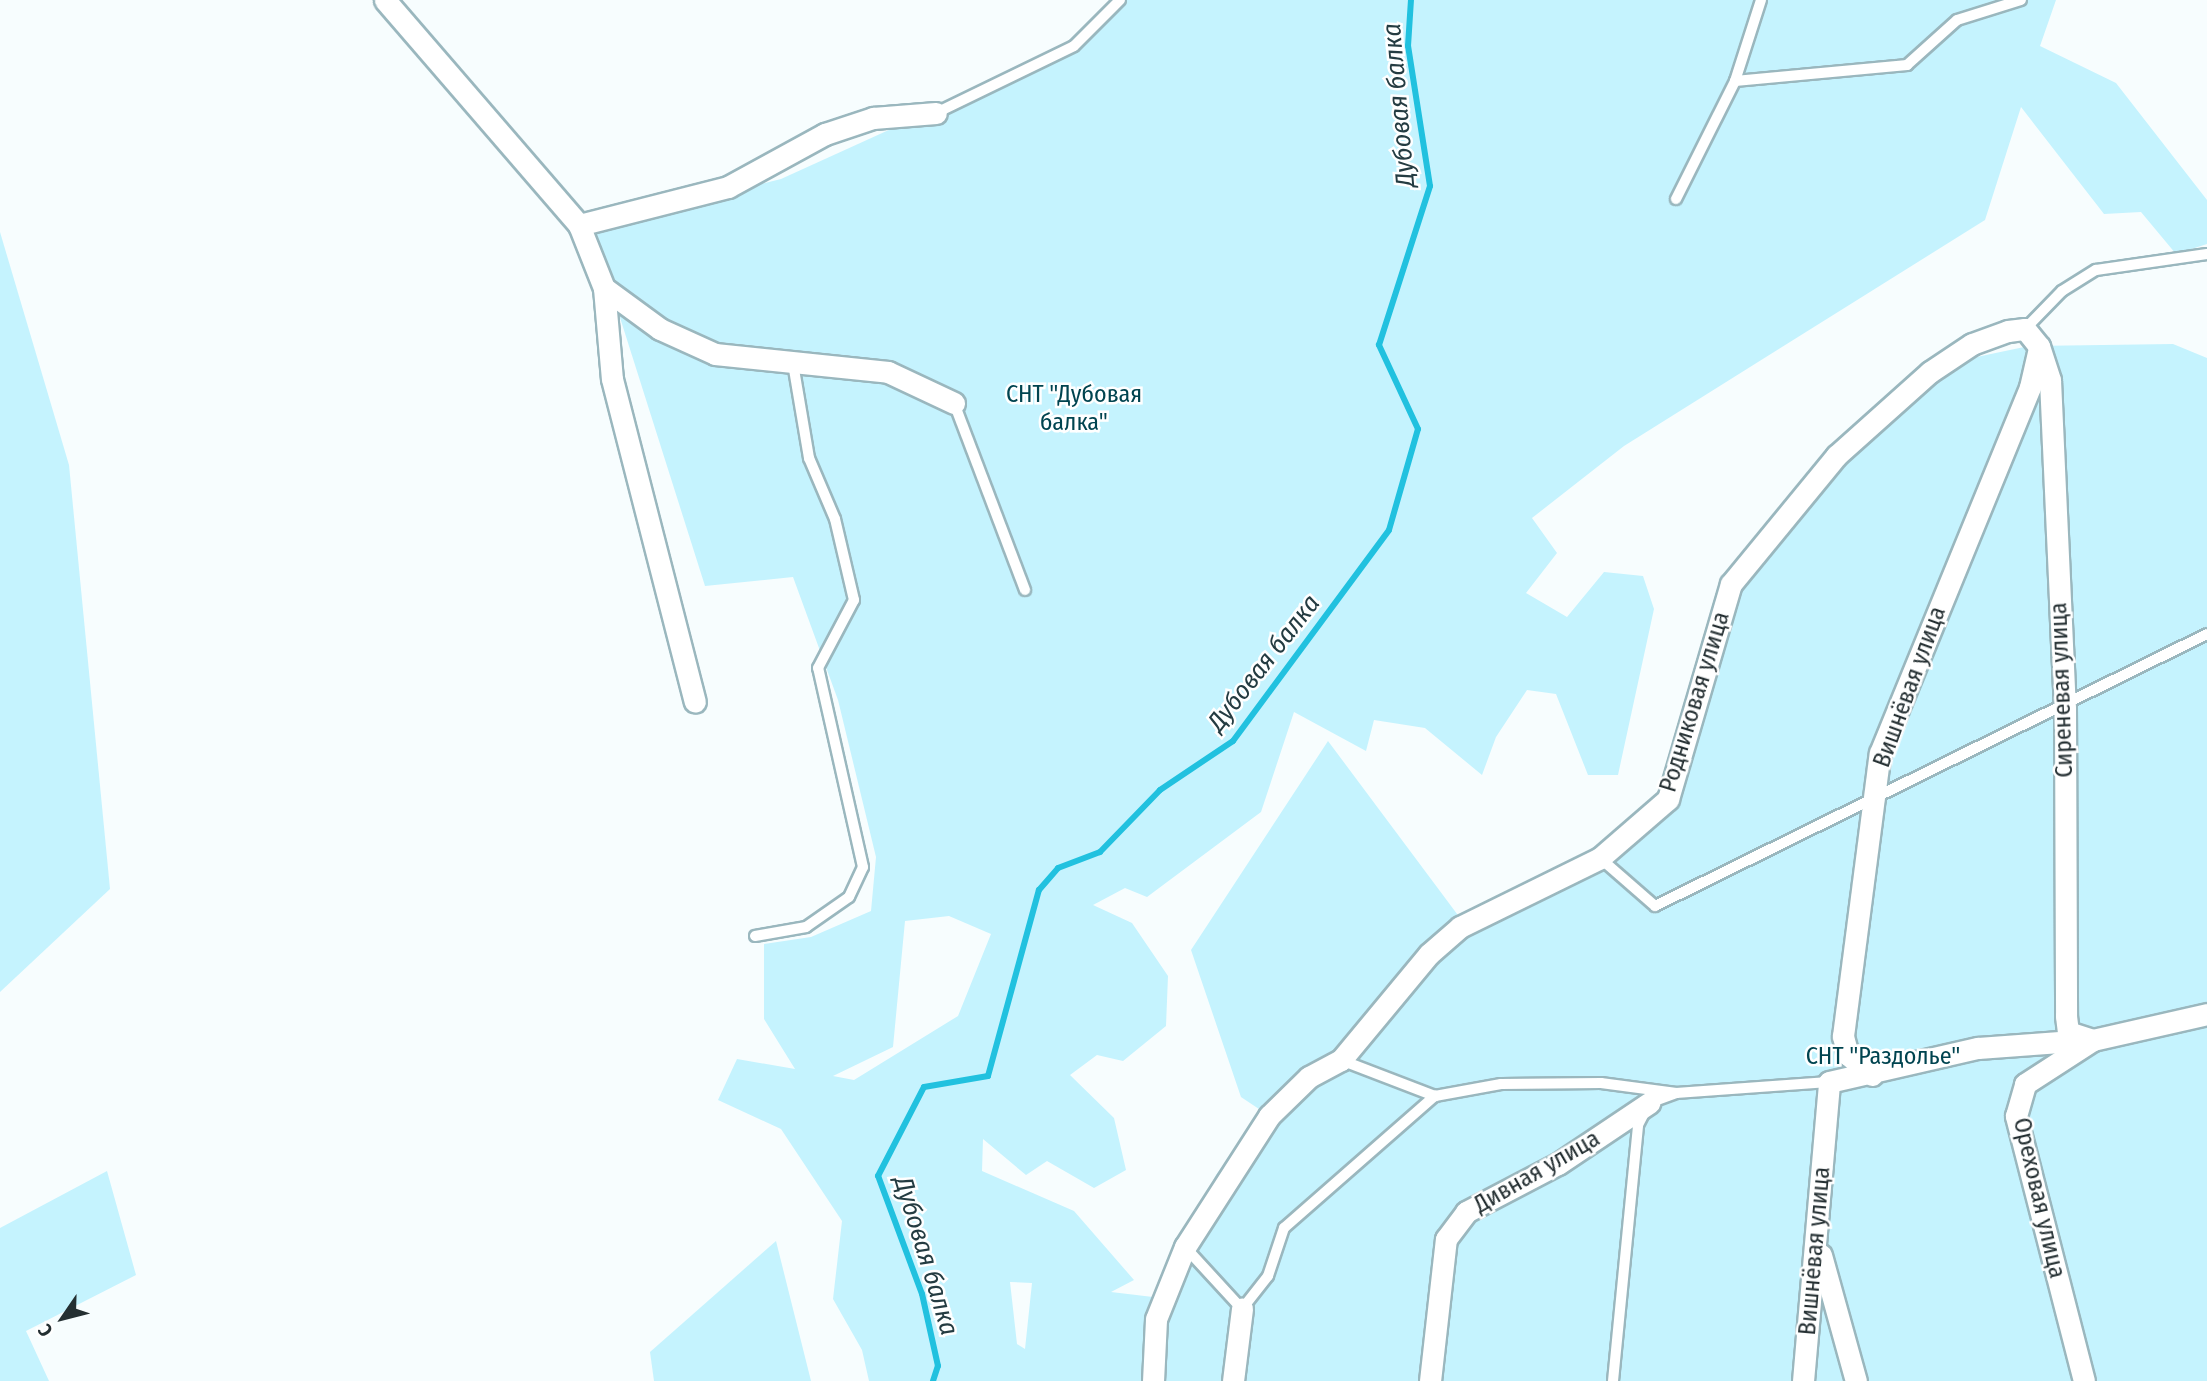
<!DOCTYPE html>
<html>
<head>
<meta charset="utf-8">
<style>
	body { margin:0 }
	#map { position:relative; width:2207px; height:1381px; overflow:hidden; background:#f7fdfe; font-family:"Fira Sans Condensed",sans-serif }
	div>[style] { position:absolute }
	.green>* { inset:0; background:#c5f3fe }
	.stream>* { height:6px; margin:-3px; padding:0 3px; transform-origin:3px; border-radius:3px; background:#21c1df }
	.roads { filter:drop-shadow(2px 0 #9ab7be) drop-shadow(-2px 0 #9ab7be) drop-shadow(0 2px #9ab7be) drop-shadow(0 -2px #9ab7be) }
	.service>* { height:10px; margin:-5px; padding:0 5px; transform-origin:5px; border-radius:5px; background:#fff }
	.minor>* { height:21px; margin:-10.5px; padding:0 10.5px; transform-origin:10.5px; border-radius:10.5px; background:#fff }
	span { translate:-50% -50%; white-space:nowrap; text-align:center; line-height:1.15; -webkit-text-stroke:5px #fff; paint-order:stroke }
	.park-label { font-size:24px; color:#004450 }
	.street-label { font-size:24px; color:#242f32 }
	.water-label { font-size:26px; color:#243c42; font-style:italic }
	.north { position:absolute; left:28px; top:1283px; width:70px; height:70px; -webkit-text-stroke:5px #fff; paint-order:stroke; rotate:235deg; font-size:19px; font-weight:700; line-height:28px; text-align:center; color:#242f32 }
	.north::after { content:''; display:block; margin:auto; width:24px; height:32px; background:#242f32; clip-path:polygon(50% 0,100% 100%,50% 72%,0 100%) }
</style>
</head>
<body>
<div id="map">
	<div class="green">
		<div style="clip-path:polygon(evenodd,1122px 0,2056px 0,2040px 46px,2116px 83px,2207px 200px,2207px 244px,2176px 254px,2141px 212px,2104px 214px,2021px 107px,1985px 220px,1624px 446px,1532px 518px,1557px 553px,1526px 593px,1567px 617px,1604px 572px,1643px 576px,1654px 609px,1618px 775px,1588px 775px,1556px 694px,1527px 690px,1496px 737px,1482px 775px,1425px 728px,1374px 720px,1366px 751px,1294px 712px,1261px 812px,1147px 897px,1125px 888px,1093px 905px,1132px 923px,1168px 976px,1166px 1026px,1123px 1061px,1097px 1055px,1070px 1075px,1114px 1118px,1126px 1170px,1094px 1188px,1047px 1161px,1026px 1175px,983px 1139px,982px 1171px,1074px 1211px,1134px 1280px,1111px 1292px,1153px 1297px,1216px 1175px,1262px 1111px,1241px 1097px,1191px 950px,1328px 741px,1469px 930px,1598px 867px,1668px 813px,1739px 593px,1841px 466px,1923px 392px,1967px 359px,2029px 346px,2173px 344px,2207px 358px,2207px 1381px,869px 1381px,862px 1350px,833px 1299px,842px 1221px,781px 1129px,718px 1100px,737px 1059px,795px 1069px,764px 1019px,764px 944px,811px 937px,871px 911px,876px 857px,838px 700px,793px 577px,705px 586px,591px 226px,781px 179px,1091px 38px,1122px 0,949px 916px,991px 934px,958px 1016px,854px 1080px,833px 1076px,893px 1047px,905px 921px,949px 916px,1122px 0,1010px 1282px,1032px 1283px,1025px 1349px,1017px 1344px,1010px 1282px)"></div>
		<div style="clip-path:polygon(0 232px,69px 465px,110px 889px,0 992px)"></div>
		<div style="clip-path:polygon(107px 1171px,136px 1275px,26px 1331px,49px 1381px,0 1381px,0 1228px)"></div>
		<div style="clip-path:polygon(776px 1241px,811px 1381px,654px 1381px,650px 1352px)"></div>
	</div>
	<div class="stream">
		<div style="left:933px;top:1381px;width:16px;rotate:-72deg"></div>
		<div style="left:938px;top:1366px;width:74px;rotate:-102.5deg"></div>
		<div style="left:922px;top:1294px;width:126px;rotate:-110.4deg"></div>
		<div style="left:878px;top:1176px;width:100px;rotate:-62.7deg"></div>
		<div style="left:924px;top:1087px;width:65px;rotate:-9.8deg"></div>
		<div style="left:988px;top:1076px;width:193px;rotate:-74.7deg"></div>
		<div style="left:1039px;top:890px;width:29px;rotate:-49deg"></div>
		<div style="left:1058px;top:868px;width:45px;rotate:-20.9deg"></div>
		<div style="left:1100px;top:852px;width:86px;rotate:-45.9deg"></div>
		<div style="left:1160px;top:790px;width:88px;rotate:-33.9deg"></div>
		<div style="left:1233px;top:741px;width:262px;rotate:-53.5deg"></div>
		<div style="left:1389px;top:530px;width:105px;rotate:-74deg"></div>
		<div style="left:1418px;top:429px;width:93px;rotate:-114.9deg"></div>
		<div style="left:1379px;top:345px;width:167px;rotate:-72.2deg"></div>
		<div style="left:1430px;top:186px;width:142px;rotate:-98.9deg"></div>
		<div style="left:1408px;top:46px;width:46px;rotate:-86.3deg"></div>
	</div>
	<div class="roads">
		<div class="service">
			<div style="left:1761px;top:0;width:85px;rotate:107.8deg"></div>
			<div style="left:1735px;top:81px;width:173px;rotate:-5.3deg"></div>
			<div style="left:1907px;top:65px;width:67px;rotate:-42deg"></div>
			<div style="left:1957px;top:20px;width:67px;rotate:-17.4deg"></div>
			<div style="left:936px;top:113px;width:153px;rotate:-25.9deg"></div>
			<div style="left:1074px;top:46px;width:65px;rotate:-45deg"></div>
			<div style="left:1676px;top:199px;width:132px;rotate:-63.4deg"></div>
			<div style="left:2025px;top:329px;width:53px;rotate:-45.8deg"></div>
			<div style="left:2062px;top:291px;width:40px;rotate:-32deg"></div>
			<div style="left:2096px;top:270px;width:112px;rotate:-8.2deg"></div>
			<div style="left:954px;top:403px;width:200px;rotate:69.2deg"></div>
			<div style="left:1600px;top:858px;width:73px;rotate:41.1deg"></div>
			<div style="left:1655px;top:906px;width:615px;rotate:-26.23deg"></div>
			<div style="left:755px;top:936px;width:52px;rotate:-10deg"></div>
			<div style="left:806px;top:927px;width:52px;rotate:-34.9deg"></div>
			<div style="left:849px;top:897px;width:33px;rotate:-65deg"></div>
			<div style="left:863px;top:867px;width:204px;rotate:-102.7deg"></div>
			<div style="left:818px;top:668px;width:77px;rotate:-62.1deg"></div>
			<div style="left:854px;top:600px;width:83px;rotate:-103.2deg"></div>
			<div style="left:835px;top:519px;width:66px;rotate:-113.1deg"></div>
			<div style="left:809px;top:458px;width:96px;rotate:-99.6deg"></div>
			<div style="left:1341px;top:1060px;width:101px;rotate:21deg"></div>
			<div style="left:1185px;top:1247px;width:84px;rotate:47.4deg"></div>
			<div style="left:1242px;top:1309px;width:42px;rotate:-51.8deg"></div>
			<div style="left:1268px;top:1276px;width:51px;rotate:-71.6deg"></div>
			<div style="left:1284px;top:1228px;width:201px;rotate:-41.2deg"></div>
			<div style="left:1435px;top:1096px;width:67px;rotate:-10.3deg"></div>
			<div style="left:1501px;top:1084px;width:100px;rotate:-0.6deg"></div>
			<div style="left:1601px;top:1083px;width:76px;rotate:7.6deg"></div>
			<div style="left:1613px;top:1381px;width:257px;rotate:-84.4deg"></div>
			<div style="left:1638px;top:1125px;width:25px;rotate:-63deg"></div>
			<div style="left:1649px;top:1103px;width:29px;rotate:-20deg"></div>
			<div style="left:1676px;top:1093px;width:153px;rotate:-4.1deg"></div>
		</div>
		<div class="minor">
			<div style="left:385px;top:0;width:297px;rotate:49.2deg"></div>
			<div style="left:579px;top:225px;width:68px;rotate:68.4deg"></div>
			<div style="left:604px;top:288px;width:91px;rotate:85deg"></div>
			<div style="left:612px;top:379px;width:333px;rotate:75.6deg"></div>
			<div style="left:579px;top:225px;width:154px;rotate:-14.3deg"></div>
			<div style="left:728px;top:187px;width:111px;rotate:-28.7deg"></div>
			<div style="left:825px;top:134px;width:51px;rotate:-18.4deg"></div>
			<div style="left:873px;top:118px;width:63px;rotate:-4.5deg"></div>
			<div style="left:604px;top:288px;width:69px;rotate:36.2deg"></div>
			<div style="left:660px;top:329px;width:60px;rotate:24.4deg"></div>
			<div style="left:715px;top:354px;width:174px;rotate:5.9deg"></div>
			<div style="left:888px;top:372px;width:73px;rotate:25.2deg"></div>
			<div style="left:1872px;top:1075px;width:31px;rotate:-140deg"></div>
			<div style="left:1848px;top:1055px;width:20px;rotate:-105deg"></div>
			<div style="left:1843px;top:1036px;width:285px;rotate:-82.6deg"></div>
			<div style="left:1880px;top:753px;width:396px;rotate:-67.7deg"></div>
			<div style="left:2030px;top:387px;width:40px;rotate:-77deg"></div>
			<div style="left:1821px;top:1255px;width:131px;rotate:74.5deg"></div>
			<div style="left:1153px;top:1381px;width:62px;rotate:-87.2deg"></div>
			<div style="left:1156px;top:1319px;width:78px;rotate:-68.1deg"></div>
			<div style="left:1185px;top:1247px;width:156px;rotate:-57.3deg"></div>
			<div style="left:1269px;top:1116px;width:56px;rotate:-44.3deg"></div>
			<div style="left:1309px;top:1077px;width:36px;rotate:-28deg"></div>
			<div style="left:1341px;top:1060px;width:138px;rotate:-50.3deg"></div>
			<div style="left:1429px;top:954px;width:41px;rotate:-41.1deg"></div>
			<div style="left:1460px;top:927px;width:156px;rotate:-26.2deg"></div>
			<div style="left:1600px;top:858px;width:90px;rotate:-40.9deg"></div>
			<div style="left:1668px;top:799px;width:224px;rotate:-73.7deg"></div>
			<div style="left:1731px;top:584px;width:166px;rotate:-50.6deg"></div>
			<div style="left:1836px;top:456px;width:126px;rotate:-41.8deg"></div>
			<div style="left:1930px;top:372px;width:50px;rotate:-33.7deg"></div>
			<div style="left:1972px;top:344px;width:38px;rotate:-20deg"></div>
			<div style="left:2008px;top:331px;width:17px;rotate:-7deg"></div>
			<div style="left:2025px;top:329px;width:22px;rotate:51deg"></div>
			<div style="left:2039px;top:346px;width:36px;rotate:72deg"></div>
			<div style="left:2050px;top:380px;width:327px;rotate:87.4deg"></div>
			<div style="left:2065px;top:707px;width:309px;rotate:89.8deg"></div>
			<div style="left:2066px;top:1016px;width:16px;rotate:83deg"></div>
			<div style="left:2068px;top:1032px;width:26px;rotate:18deg"></div>
			<div style="left:1233px;top:1381px;width:73px;rotate:-82.9deg"></div>
			<div style="left:1430px;top:1381px;width:143px;rotate:-83.6deg"></div>
			<div style="left:1446px;top:1239px;width:34px;rotate:-53deg"></div>
			<div style="left:1466px;top:1212px;width:104px;rotate:-27.6deg"></div>
			<div style="left:1558px;top:1164px;width:110px;rotate:-33.8deg"></div>
			<div style="left:1803px;top:1381px;width:300px;rotate:-85deg"></div>
			<div style="left:1829px;top:1082px;width:153px;rotate:-12.9deg"></div>
			<div style="left:1978px;top:1048px;width:109px;rotate:-4.2deg"></div>
			<div style="left:2084px;top:1381px;width:274px;rotate:-104.4deg"></div>
			<div style="left:2016px;top:1116px;width:33px;rotate:-74deg"></div>
			<div style="left:2025px;top:1084px;width:81px;rotate:-32.9deg"></div>
			<div style="left:2093px;top:1040px;width:117px;rotate:-12.8deg"></div>
		</div>
	</div>
	<div class="park-label">
		<span style="left:1074px;top:409px">СНТ "Дубовая<br>балка"</span>
		<span style="left:1883px;top:1057px">СНТ "Раздолье"</span>
	</div>
	<div class="street-label">
		<span style="left:1910px;top:687px;rotate:-70deg">Вишнёвая улица</span>
		<span style="left:2062px;top:690px;rotate:-92deg">Сиреневая улица</span>
		<span style="left:1695px;top:702px;rotate:-73deg">Родниковая улица</span>
		<span style="left:1537px;top:1172px;rotate:-30deg">Дивная улица</span>
		<span style="left:2039px;top:1198px;rotate:77deg">Ореховая улица</span>
		<span style="left:1815px;top:1251px;rotate:-85deg">Вишнёвая улица</span>
	</div>
	<div class="water-label">
		<span style="left:1399px;top:105px;rotate:-95deg">Дубовая балка</span>
		<span style="left:1264px;top:663px;rotate:-52deg">Дубовая балка</span>
		<span style="left:926px;top:1256px;rotate:73deg">Дубовая балка</span>
	</div>
	<div class="north">С</div>
</div>
</body>
</html>
